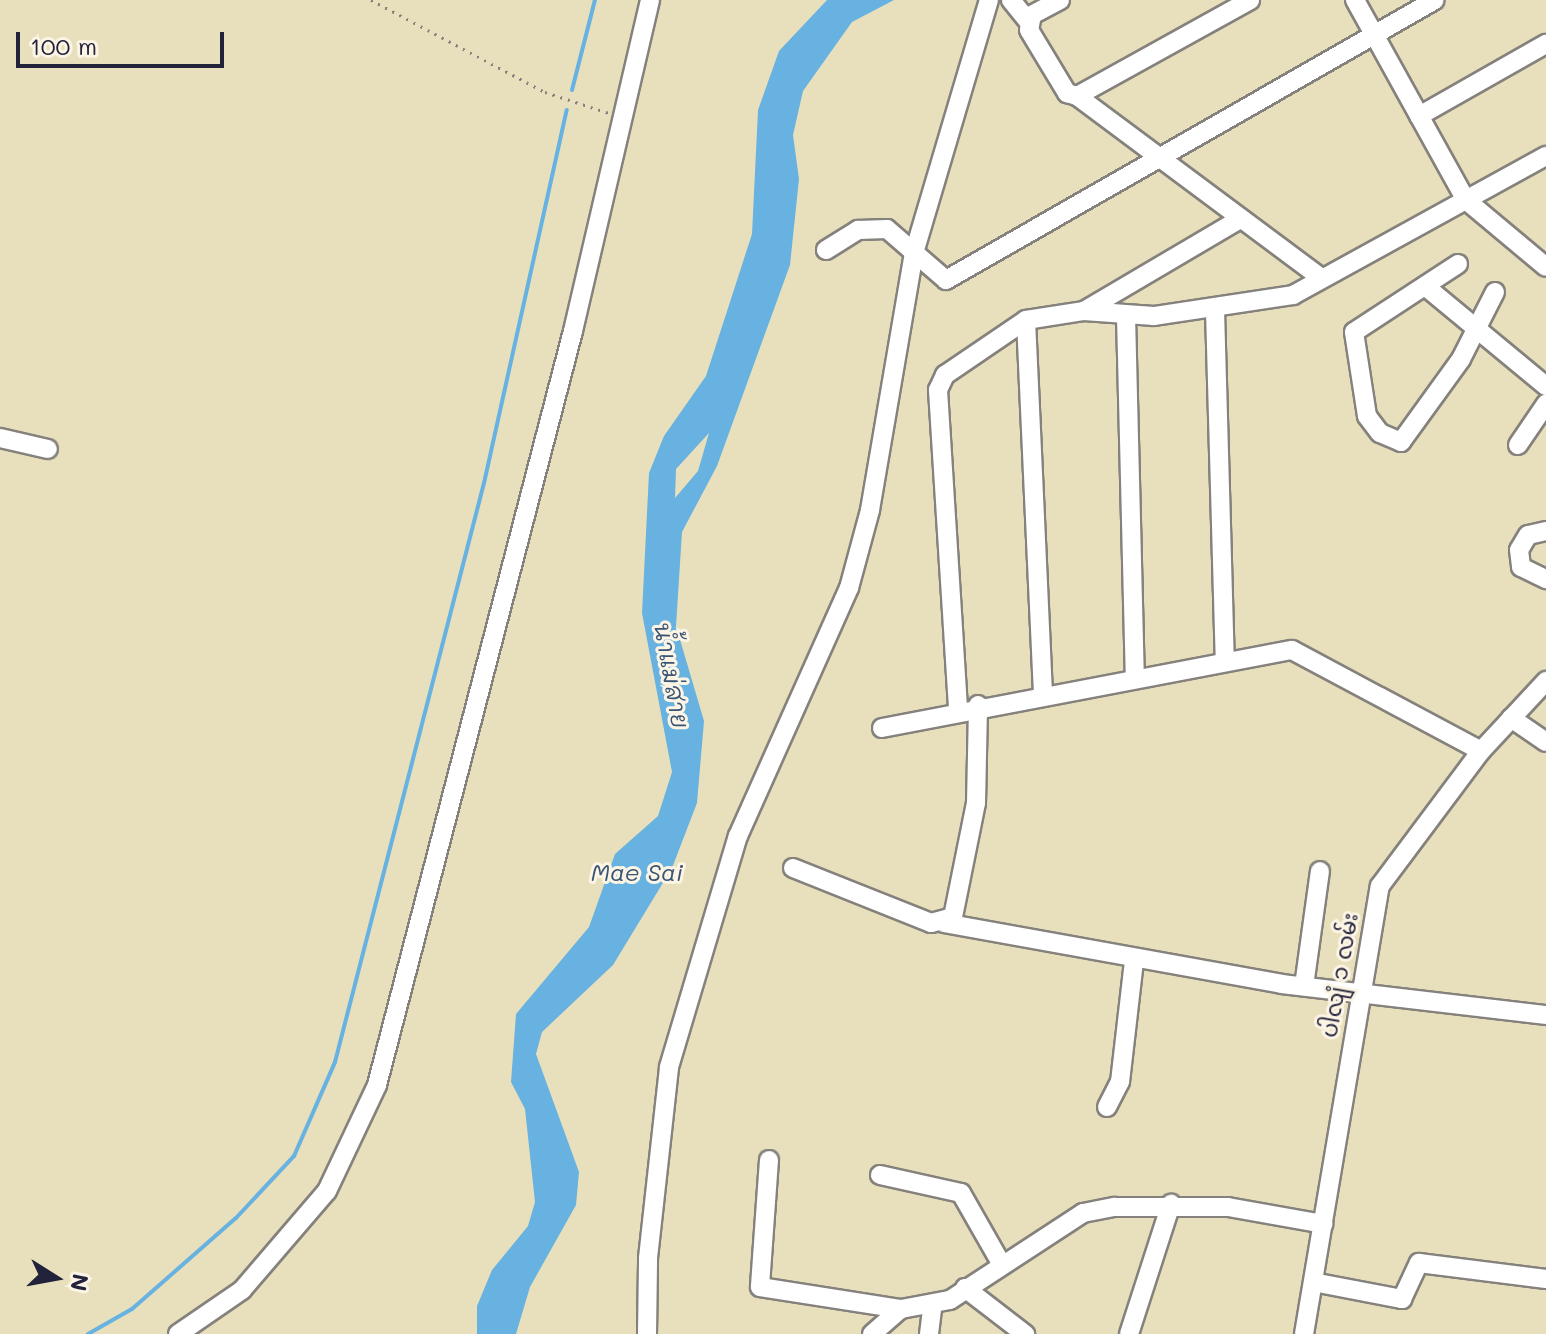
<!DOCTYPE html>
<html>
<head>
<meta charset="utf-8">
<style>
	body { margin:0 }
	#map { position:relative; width:1546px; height:1334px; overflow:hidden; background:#e8e0bc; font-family:Mali,"Noto Sans Myanmar","Playpen Sans Thai",sans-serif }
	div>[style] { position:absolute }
	.water>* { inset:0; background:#67b2e0 }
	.stream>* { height:4px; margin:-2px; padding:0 2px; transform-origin:2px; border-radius:2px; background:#67b2e0 }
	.path>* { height:3px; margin-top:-1.5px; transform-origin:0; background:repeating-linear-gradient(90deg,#85817c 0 2px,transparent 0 8px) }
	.roads { filter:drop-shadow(2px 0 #85817c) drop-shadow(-2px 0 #85817c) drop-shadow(0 2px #85817c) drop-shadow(0 -2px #85817c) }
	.minor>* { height:18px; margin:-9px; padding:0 9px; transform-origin:9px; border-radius:9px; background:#fff }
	span { translate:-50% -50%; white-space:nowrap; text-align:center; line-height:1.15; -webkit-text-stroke:6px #fcf5e5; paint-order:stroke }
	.street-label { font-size:22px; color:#22223b }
	.water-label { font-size:24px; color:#3a5475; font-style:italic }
	.north { position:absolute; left:16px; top:1238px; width:80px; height:80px; -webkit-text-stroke:6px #fcf5e5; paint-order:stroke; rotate:101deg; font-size:22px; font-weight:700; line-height:32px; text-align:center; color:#22223b }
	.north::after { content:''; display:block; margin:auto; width:28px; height:36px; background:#22223b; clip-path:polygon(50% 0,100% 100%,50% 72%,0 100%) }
	.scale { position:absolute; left:16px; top:32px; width:208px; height:36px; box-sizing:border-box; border:4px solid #22223b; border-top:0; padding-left:10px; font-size:24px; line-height:28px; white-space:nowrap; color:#22223b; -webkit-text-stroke:6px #fcf5e5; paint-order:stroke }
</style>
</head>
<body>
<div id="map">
	<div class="water">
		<div style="clip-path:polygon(evenodd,827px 0,894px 0,852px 22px,803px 91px,793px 135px,799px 179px,790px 265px,717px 466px,682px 532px,676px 626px,704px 721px,697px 803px,672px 868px,613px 965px,542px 1032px,536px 1054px,579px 1172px,576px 1205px,530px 1287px,516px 1334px,477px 1334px,477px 1306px,492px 1270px,528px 1226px,535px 1202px,525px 1109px,511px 1082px,516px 1014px,589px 927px,615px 854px,658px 816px,672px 772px,642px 613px,649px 473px,664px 436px,706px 376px,752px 234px,758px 110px,779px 51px,827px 0,709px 433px,698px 471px,675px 498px,676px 469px,709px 433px)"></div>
	</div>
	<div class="stream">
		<div style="left:572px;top:90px;width:93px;rotate:-75.7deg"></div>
		<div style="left:88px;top:1334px;width:51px;rotate:-29.6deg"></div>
		<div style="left:132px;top:1309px;width:138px;rotate:-41.2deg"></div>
		<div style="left:236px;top:1218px;width:85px;rotate:-46.9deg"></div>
		<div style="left:294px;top:1156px;width:103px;rotate:-66.4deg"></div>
		<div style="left:335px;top:1062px;width:598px;rotate:-75.57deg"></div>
		<div style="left:484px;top:483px;width:382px;rotate:-77.5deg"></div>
	</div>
	<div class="path">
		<div style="left:371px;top:0;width:197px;rotate:27.9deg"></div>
		<div style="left:545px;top:92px;width:67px;rotate:18.2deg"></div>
	</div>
	<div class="roads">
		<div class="minor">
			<div style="left:1011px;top:0;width:27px;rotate:51deg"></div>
			<div style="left:1060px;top:0;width:32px;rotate:152deg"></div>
			<div style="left:1032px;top:15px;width:15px;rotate:101deg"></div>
			<div style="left:1029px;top:30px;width:74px;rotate:58.9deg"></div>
			<div style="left:1067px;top:93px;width:10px;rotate:17deg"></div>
			<div style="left:1077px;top:96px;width:198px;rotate:-29deg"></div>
			<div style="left:1355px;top:0;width:229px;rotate:61deg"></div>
			<div style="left:1466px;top:200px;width:104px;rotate:39.9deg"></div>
			<div style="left:1077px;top:96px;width:304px;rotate:36.7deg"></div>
			<div style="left:1419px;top:116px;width:146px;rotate:-29.6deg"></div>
			<div style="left:826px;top:250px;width:38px;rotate:-32deg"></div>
			<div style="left:858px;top:230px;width:29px;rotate:-2deg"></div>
			<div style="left:887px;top:229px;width:78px;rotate:40.8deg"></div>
			<div style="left:946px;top:280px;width:563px;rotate:-29.8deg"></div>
			<div style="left:1458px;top:264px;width:124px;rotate:146.8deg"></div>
			<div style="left:1354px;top:332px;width:85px;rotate:81.2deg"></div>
			<div style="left:1367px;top:416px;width:21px;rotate:53deg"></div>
			<div style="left:1380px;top:433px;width:23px;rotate:23deg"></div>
			<div style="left:1401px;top:442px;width:102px;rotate:-54.1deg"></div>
			<div style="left:1461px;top:359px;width:75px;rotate:-63.1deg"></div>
			<div style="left:1425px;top:286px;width:157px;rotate:39.6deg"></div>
			<div style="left:1215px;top:310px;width:351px;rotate:88.4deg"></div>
			<div style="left:1084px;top:311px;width:181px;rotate:-30.5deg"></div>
			<div style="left:1126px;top:316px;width:362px;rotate:88.6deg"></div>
			<div style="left:1026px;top:320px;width:375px;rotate:87.4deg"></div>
			<div style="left:0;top:438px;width:49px;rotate:12.9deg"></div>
			<div style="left:1518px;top:445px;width:50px;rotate:-55.7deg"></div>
			<div style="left:1546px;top:531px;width:18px;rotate:167deg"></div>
			<div style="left:1528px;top:535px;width:17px;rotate:121deg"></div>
			<div style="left:1519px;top:550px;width:17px;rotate:83deg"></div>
			<div style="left:1521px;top:567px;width:28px;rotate:26deg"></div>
			<div style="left:958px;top:708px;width:319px;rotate:-93.6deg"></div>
			<div style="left:938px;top:390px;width:17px;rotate:-65deg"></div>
			<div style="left:945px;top:375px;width:98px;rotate:-34.2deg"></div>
			<div style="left:1026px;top:320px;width:59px;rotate:-8.8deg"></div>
			<div style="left:1084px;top:311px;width:70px;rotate:4.1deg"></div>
			<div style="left:1154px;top:316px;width:141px;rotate:-8.6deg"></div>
			<div style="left:1293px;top:295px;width:289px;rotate:-28.8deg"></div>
			<div style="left:1511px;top:718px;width:42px;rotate:34.4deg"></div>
			<div style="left:882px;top:728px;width:417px;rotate:-10.8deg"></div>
			<div style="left:1292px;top:650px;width:214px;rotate:28.1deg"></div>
			<div style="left:793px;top:868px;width:149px;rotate:21.7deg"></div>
			<div style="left:931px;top:923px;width:23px;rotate:-15deg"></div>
			<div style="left:953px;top:917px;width:116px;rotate:-78.6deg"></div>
			<div style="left:976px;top:803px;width:98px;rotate:-88.8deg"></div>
			<div style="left:944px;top:923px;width:343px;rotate:10.2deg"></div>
			<div style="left:1282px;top:984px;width:266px;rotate:6.7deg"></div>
			<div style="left:1304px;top:986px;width:116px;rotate:-82.1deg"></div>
			<div style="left:1107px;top:1107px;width:28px;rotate:-63deg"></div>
			<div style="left:1120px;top:1082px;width:122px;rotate:-83.4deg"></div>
			<div style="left:769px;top:1160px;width:127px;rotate:94.1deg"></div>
			<div style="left:760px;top:1287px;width:143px;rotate:8.9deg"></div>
			<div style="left:901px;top:1309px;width:50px;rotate:-10.4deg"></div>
			<div style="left:950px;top:1300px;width:159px;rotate:-33.2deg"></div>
			<div style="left:1083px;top:1213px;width:33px;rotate:-11deg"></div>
			<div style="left:1115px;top:1207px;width:113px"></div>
			<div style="left:1228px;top:1207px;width:97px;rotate:10.1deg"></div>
			<div style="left:880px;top:1175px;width:83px;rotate:12.5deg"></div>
			<div style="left:961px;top:1193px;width:81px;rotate:60.3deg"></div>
			<div style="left:1313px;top:1282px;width:91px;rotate:10.8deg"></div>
			<div style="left:1402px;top:1299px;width:40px;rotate:-65deg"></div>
			<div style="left:1419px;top:1263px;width:128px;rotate:7.2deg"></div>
			<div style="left:965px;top:1288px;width:76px;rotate:37.5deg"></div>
			<div style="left:178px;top:1334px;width:78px;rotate:-34.5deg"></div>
			<div style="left:242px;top:1290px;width:130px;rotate:-49.4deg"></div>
			<div style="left:327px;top:1191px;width:117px;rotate:-64.7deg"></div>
			<div style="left:377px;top:1085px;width:779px;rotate:-75.43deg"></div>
			<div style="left:573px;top:331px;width:340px;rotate:-76.9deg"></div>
			<div style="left:647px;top:1334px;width:76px;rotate:-89.2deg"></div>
			<div style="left:648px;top:1258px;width:192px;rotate:-83.7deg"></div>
			<div style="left:669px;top:1067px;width:241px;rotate:-73.4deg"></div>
			<div style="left:738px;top:836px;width:272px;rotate:-65.9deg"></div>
			<div style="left:849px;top:588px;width:81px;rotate:-74.9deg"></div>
			<div style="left:870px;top:510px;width:261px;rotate:-80.3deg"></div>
			<div style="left:914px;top:253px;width:264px;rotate:-73.5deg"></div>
			<div style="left:872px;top:1334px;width:38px;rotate:-41deg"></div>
			<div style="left:929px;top:1334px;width:26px;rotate:-83deg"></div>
			<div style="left:1129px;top:1334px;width:137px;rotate:-72.1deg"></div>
			<div style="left:1304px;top:1334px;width:454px;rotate:-80.4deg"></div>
			<div style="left:1380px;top:886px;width:169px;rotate:-53.2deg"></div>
			<div style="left:1481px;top:751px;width:96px;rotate:-47.1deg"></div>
		</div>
	</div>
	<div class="street-label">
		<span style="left:1339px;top:975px;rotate:-80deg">ပါလျံ ၁ လမ်း</span>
	</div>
	<div class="water-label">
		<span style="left:672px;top:675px;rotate:80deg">น้ำแม่สาย</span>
		<span style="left:637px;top:872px">Mae Sai</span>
	</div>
	<div class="north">N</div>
	<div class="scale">100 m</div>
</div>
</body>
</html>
